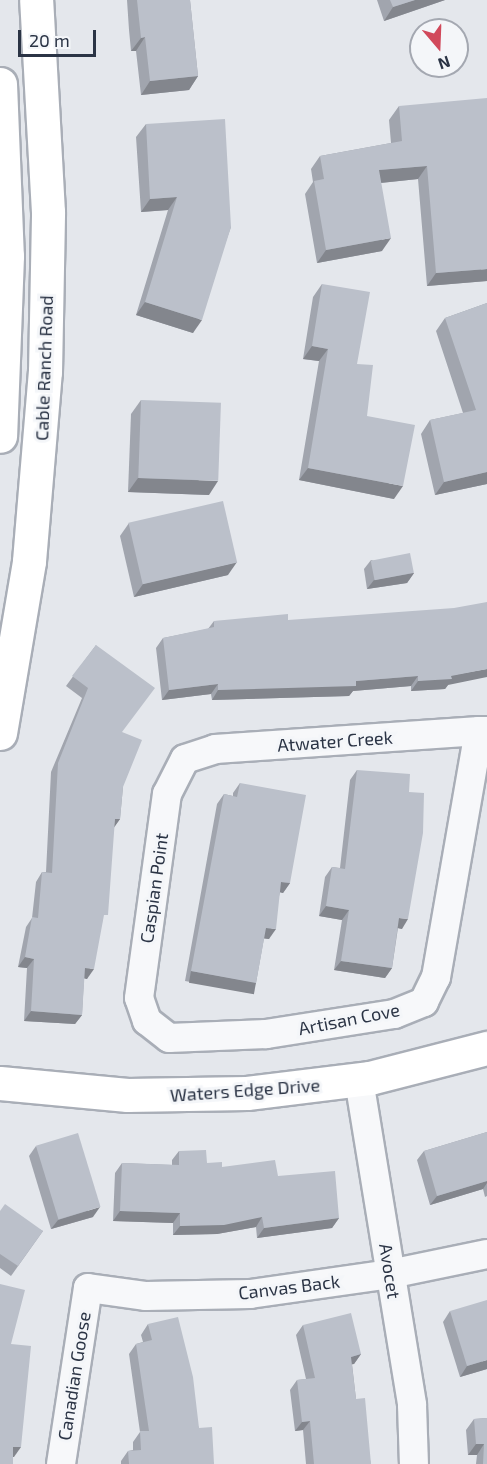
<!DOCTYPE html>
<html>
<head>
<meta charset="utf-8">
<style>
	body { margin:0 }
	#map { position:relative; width:487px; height:1464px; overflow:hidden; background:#e4e7ec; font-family:"Exo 2",sans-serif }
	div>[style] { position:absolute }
	.roads { filter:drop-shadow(2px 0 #a9aeb7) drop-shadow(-2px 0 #a9aeb7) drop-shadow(0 2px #a9aeb7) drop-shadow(0 -2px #a9aeb7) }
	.street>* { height:28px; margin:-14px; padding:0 14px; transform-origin:14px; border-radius:14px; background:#f7f8fa }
	.secondary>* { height:33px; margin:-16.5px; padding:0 16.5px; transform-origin:16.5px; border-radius:16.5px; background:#fff }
	.wall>* { inset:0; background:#a1a5ae }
	.shaded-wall>* { inset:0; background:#83868d; transform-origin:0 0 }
	.building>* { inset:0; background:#bbc0ca; transform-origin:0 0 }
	span { translate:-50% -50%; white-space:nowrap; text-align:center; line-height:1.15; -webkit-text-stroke:6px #f4f6f9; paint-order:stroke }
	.street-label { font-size:18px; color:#2b3445 }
	.north { position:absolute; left:409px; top:18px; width:60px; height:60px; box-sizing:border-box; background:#f4f6f9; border:2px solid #a4a8b1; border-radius:50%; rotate:161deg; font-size:16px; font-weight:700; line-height:24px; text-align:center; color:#2b3445 }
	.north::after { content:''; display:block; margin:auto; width:21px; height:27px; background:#d1495b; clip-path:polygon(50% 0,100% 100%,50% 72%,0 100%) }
	.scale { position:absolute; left:18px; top:30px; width:78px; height:27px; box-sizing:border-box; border:3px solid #2b3445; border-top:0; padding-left:8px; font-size:18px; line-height:21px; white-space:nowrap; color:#2b3445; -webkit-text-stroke:4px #f4f6f9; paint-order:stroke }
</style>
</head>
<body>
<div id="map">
	<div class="roads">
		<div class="street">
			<div style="left:479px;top:731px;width:250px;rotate:99.9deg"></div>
			<div style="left:436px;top:977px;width:28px;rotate:116deg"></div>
			<div style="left:424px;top:1002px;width:32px;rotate:158deg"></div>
			<div style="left:394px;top:1014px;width:130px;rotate:171.1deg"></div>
			<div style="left:266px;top:1034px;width:97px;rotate:177.6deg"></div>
			<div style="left:169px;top:1038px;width:28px;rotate:-142deg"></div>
			<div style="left:147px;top:1021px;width:24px;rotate:-109deg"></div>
			<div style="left:139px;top:998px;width:206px;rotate:-82.2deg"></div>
			<div style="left:167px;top:794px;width:39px;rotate:-63deg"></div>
			<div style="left:185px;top:759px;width:32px;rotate:-18deg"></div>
			<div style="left:215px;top:749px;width:265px;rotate:-3.9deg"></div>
			<div style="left:479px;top:731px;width:8px"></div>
			<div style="left:359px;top:1080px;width:329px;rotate:80.7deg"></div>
			<div style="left:412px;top:1405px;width:59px;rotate:88.1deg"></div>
			<div style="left:61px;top:1464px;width:178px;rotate:-81.3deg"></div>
			<div style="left:88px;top:1288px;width:59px;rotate:7.9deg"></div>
			<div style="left:146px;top:1296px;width:104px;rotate:-1.1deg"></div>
			<div style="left:250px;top:1294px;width:141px;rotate:-8.1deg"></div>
			<div style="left:390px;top:1274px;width:99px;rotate:-11.7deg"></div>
		</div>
		<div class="secondary">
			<div style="left:0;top:84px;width:172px;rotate:87.7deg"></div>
			<div style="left:7px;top:256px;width:180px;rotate:92.2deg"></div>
			<div style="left:0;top:733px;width:174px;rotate:-80.4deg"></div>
			<div style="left:29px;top:561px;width:190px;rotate:-85.2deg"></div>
			<div style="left:45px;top:372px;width:160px;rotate:-88.9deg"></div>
			<div style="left:48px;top:212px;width:212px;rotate:-93.2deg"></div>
			<div style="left:0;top:1083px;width:128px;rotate:5.4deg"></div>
			<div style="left:127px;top:1095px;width:120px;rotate:-1deg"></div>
			<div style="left:247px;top:1093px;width:124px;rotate:-7deg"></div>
			<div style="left:370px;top:1078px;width:121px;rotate:-14.4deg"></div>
		</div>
	</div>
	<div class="wall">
		<div style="clip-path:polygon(127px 0,190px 0,198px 76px,189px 90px,141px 95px,136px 51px,131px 51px,129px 30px)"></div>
		<div style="clip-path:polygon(377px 0,445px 0,384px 21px)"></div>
		<div style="clip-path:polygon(399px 106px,487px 281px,427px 286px,418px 179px,381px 183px,382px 251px,317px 263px,305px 194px,313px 182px,311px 169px,320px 156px,391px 143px,389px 120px)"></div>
		<div style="clip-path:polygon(146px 124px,231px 227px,193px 333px,136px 315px,168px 210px,141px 212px,136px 137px)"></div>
		<div style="clip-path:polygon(322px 284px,357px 364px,367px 416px,394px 499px,299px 480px,319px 361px,303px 359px,313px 297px)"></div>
		<div style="clip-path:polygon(487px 303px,487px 484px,435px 495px,421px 434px,430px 420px,463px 413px,436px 331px,445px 318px)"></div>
		<div style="clip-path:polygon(141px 400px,209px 495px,128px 492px,131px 414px)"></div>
		<div style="clip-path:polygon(129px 523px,228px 575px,134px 597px,120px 536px)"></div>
		<div style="clip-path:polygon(371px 560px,414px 573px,407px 583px,367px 589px,364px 569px)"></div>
		<div style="clip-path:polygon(288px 620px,448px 685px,445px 689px,411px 691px,411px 686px,353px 691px,349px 696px,212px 700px,211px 694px,162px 700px,156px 648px,163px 638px,208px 629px,214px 621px)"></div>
		<div style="clip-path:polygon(96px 645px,122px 732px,123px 787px,120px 819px,114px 827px,102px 923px,87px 979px,84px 978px,82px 1015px,75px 1024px,24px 1021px,27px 968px,18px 967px,26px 927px,32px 918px,36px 882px,42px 872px,46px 872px,51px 772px,82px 698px,66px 686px)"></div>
		<div style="clip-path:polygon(357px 770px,402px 929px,398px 928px,392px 968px,385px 978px,334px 970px,342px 920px,319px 916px,325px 877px,332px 867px,340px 868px,350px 780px)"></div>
		<div style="clip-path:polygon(240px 783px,290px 883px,283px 893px,280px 892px,269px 939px,264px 938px,256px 983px,250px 993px,185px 981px,217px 804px,224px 794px,233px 796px,233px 793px)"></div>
		<div style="clip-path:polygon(487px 1132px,487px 1196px,485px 1197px,483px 1189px,430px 1205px,417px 1160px,424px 1151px)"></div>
		<div style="clip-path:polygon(36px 1146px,93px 1217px,51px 1229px,29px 1156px)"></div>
		<div style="clip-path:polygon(179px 1151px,207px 1163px,222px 1167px,278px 1176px,339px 1218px,332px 1228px,257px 1238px,256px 1227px,217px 1234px,173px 1235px,173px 1223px,113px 1221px,115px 1173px,122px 1163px,172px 1165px,172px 1160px)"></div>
		<div style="clip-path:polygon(0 1211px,43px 1231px,11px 1276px,0 1268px)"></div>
		<div style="clip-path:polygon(450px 1311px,487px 1369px,460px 1377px,443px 1322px)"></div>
		<div style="clip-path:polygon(148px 1324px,199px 1428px,214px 1464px,121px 1464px,121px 1461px,128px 1451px,133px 1450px,133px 1442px,140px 1432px,129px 1354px,136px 1344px,143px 1342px,141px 1335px)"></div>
		<div style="clip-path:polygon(303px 1325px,361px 1354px,354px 1364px,352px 1364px,356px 1399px,371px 1464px,306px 1464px,303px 1430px,295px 1431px,290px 1390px,297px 1380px,306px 1379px,296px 1335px)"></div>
		<div style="clip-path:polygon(487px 1418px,487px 1464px,476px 1464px,477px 1455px,468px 1455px,466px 1430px,474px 1419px)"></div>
	</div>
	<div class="shaded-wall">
		<div style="clip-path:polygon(415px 0,445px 0,384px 21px,393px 7px)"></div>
		<div style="clip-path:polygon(145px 37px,136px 51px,131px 51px,141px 38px)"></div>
		<div style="clip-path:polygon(198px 76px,189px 90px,141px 95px,150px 81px)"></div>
		<div style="clip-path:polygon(427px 166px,418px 179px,370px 184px,379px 170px)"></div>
		<div style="clip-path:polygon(177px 197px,168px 210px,141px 212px,150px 199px)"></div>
		<div style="clip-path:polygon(391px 238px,382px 251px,317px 263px,326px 250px)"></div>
		<div style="clip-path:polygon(487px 269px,487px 281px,427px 286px,436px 273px)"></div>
		<div style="clip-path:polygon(145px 302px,202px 320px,193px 333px,136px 315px)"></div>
		<div style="clip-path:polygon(312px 346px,328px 349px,319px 361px,303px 359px)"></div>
		<div style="clip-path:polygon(308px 468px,403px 486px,394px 499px,299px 480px)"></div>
		<div style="clip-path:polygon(487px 472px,487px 484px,435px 495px,444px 482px)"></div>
		<div style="clip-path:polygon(138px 478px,218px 481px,209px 495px,128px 492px)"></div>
		<div style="clip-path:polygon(237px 562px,228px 575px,134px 597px,143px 584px)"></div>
		<div style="clip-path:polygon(414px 573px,407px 583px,367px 589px,374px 580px)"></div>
		<div style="clip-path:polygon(487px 669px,487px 677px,448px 685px,445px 689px,411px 691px,418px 681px)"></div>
		<div style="clip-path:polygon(418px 676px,411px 686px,353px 691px,349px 696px,212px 700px,218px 690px,356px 681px)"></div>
		<div style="clip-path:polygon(218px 684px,211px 694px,162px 700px,169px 690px)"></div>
		<div style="clip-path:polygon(115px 819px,120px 819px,113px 829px)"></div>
		<div style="clip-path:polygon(281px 882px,290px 883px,283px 893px,274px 891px)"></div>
		<div style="clip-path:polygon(326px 906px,349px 910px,342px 920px,319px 916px)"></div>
		<div style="clip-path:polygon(399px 918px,408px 919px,402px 929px,393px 927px)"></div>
		<div style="clip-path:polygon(266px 928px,276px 929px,269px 939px,259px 938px)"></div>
		<div style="clip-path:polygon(25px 957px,34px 959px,27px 968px,18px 967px)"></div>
		<div style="clip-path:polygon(341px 961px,392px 968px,385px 978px,334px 970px)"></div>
		<div style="clip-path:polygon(85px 968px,94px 969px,87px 979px,78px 977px)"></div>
		<div style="left:191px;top:971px;width:66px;height:12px;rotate:10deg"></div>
		<div style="clip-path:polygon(31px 1011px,82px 1015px,75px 1024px,24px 1021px)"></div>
		<div style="clip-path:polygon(487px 1181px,487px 1183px,483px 1189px,430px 1205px,437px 1196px)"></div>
		<div style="clip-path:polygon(100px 1207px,93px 1217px,51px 1229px,58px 1220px)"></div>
		<div style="clip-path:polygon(120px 1211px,180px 1213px,173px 1223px,113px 1221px)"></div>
		<div style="clip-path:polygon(262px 1217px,256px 1227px,217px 1234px,173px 1235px,180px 1226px)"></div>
		<div style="clip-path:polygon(339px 1218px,332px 1228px,257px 1238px,264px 1228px)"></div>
		<div style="clip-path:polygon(361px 1354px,354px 1364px,344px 1366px,351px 1357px)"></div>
		<div style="clip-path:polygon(487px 1360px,487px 1369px,460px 1377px,467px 1366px)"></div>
		<div style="clip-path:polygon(310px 1421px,303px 1430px,295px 1431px,302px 1422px)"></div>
		<div style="clip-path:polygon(476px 1444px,484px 1444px,477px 1455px,468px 1455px)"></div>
		<div style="clip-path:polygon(13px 1447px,21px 1447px,14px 1457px,6px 1457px)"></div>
	</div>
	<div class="building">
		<div style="clip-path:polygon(137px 0,190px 0,198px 76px,150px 81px,145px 37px,141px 38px)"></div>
		<div style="clip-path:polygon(390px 0,415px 0,393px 7px)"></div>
		<div style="clip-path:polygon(487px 98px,487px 269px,436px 273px,427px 166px,379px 170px,391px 238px,326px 250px,314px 181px,324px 179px,320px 156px,402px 141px,399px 106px)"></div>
		<div style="clip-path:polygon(225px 119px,231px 227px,202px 320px,145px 302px,177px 197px,150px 199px,146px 124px)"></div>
		<div style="clip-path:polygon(322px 284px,370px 292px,357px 364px,373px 365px,367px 416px,415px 425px,403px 486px,308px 468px,328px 349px,312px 346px)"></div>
		<div style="clip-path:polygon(487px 303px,487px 472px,444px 482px,430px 420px,476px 410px,445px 318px)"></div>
		<div style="left:141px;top:400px;width:80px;height:78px;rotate:2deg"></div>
		<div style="left:223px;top:501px;width:63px;height:97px;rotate:77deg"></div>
		<div style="left:410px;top:553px;width:20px;height:40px;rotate:79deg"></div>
		<div style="clip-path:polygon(487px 602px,487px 669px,451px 676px,452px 679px,418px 681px,418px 676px,356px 681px,356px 686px,218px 690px,218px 684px,169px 690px,163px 638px,214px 627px,214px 621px,288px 614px,288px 620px,454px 608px)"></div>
		<div style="clip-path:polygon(96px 645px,155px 688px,122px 732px,142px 740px,123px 787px,120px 819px,115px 819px,108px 915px,104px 915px,94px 969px,85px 968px,82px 1015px,31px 1011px,34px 959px,25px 957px,32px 917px,38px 918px,42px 872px,52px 873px,58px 763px,88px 688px,72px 676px)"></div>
		<div style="clip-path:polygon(357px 770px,410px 774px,409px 792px,424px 793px,423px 833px,408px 919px,399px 918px,392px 968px,341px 961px,349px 910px,326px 906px,332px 867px,345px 869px)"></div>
		<div style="clip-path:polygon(240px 783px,306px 795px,290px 883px,281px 882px,276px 929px,266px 928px,256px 983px,191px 971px,224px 794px,237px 797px)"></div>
		<div style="clip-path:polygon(487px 1132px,487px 1181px,437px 1196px,424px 1151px)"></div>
		<div style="left:78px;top:1133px;width:77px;height:44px;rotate:73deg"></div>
		<div style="clip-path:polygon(206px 1150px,207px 1163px,222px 1162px,222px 1167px,275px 1160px,278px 1176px,335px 1171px,339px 1218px,264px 1228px,262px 1217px,224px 1225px,180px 1226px,180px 1213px,120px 1211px,122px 1163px,179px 1165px,179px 1151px)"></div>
		<div style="clip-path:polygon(5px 1204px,43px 1231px,18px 1266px,0 1254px,0 1211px)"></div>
		<div style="clip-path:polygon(0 1284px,25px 1290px,11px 1344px,31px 1346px,21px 1447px,13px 1447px,13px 1464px,0 1464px)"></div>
		<div style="clip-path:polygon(487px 1300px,487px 1360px,467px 1366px,450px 1311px)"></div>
		<div style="clip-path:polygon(351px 1313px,361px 1354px,351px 1357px,356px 1399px,365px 1398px,371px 1464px,314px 1464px,310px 1421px,302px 1422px,297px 1380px,315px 1378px,303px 1325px)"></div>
		<div style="clip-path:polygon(178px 1317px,193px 1377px,199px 1428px,212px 1427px,214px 1464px,129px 1464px,128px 1451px,141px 1450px,140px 1431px,149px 1431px,136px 1344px,152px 1340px,148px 1324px)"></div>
		<div style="clip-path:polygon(487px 1418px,487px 1464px,483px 1464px,484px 1444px,476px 1444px,474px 1419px)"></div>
	</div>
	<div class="street-label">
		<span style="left:44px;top:368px;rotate:-88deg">Cable Ranch Road</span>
		<span style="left:335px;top:741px;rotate:-4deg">Atwater Creek</span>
		<span style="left:154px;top:888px;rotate:-82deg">Caspian Point</span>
		<span style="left:349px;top:1019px;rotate:-11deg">Artisan Cove</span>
		<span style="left:245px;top:1090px;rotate:-4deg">Waters Edge Drive</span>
		<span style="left:390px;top:1271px;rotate:81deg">Avocet</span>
		<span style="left:289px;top:1287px;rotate:-7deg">Canvas Back</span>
		<span style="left:74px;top:1376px;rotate:-81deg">Canadian Goose</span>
	</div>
	<div class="north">N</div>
	<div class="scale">20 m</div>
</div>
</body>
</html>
